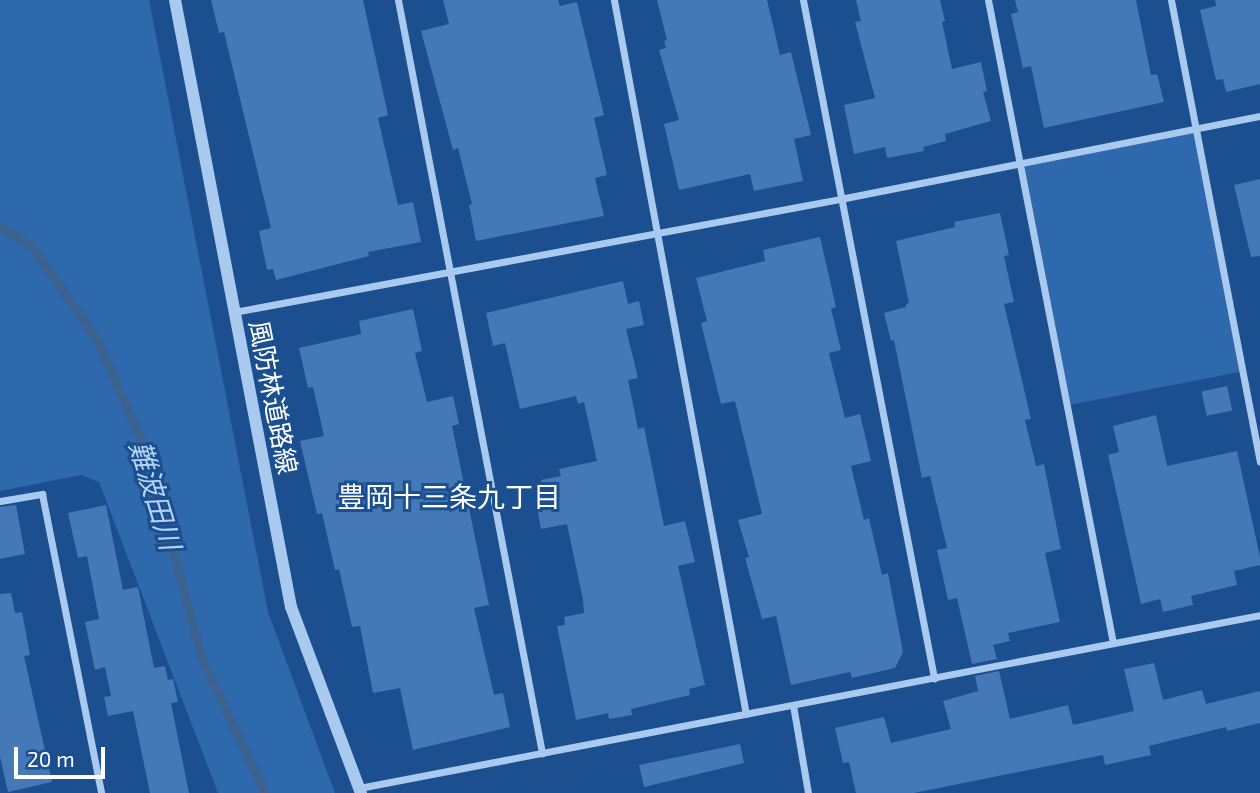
<!DOCTYPE html>
<html>
<head>
<meta charset="utf-8">
<style>
	body { margin:0 }
	#map { position:relative; width:1260px; height:793px; overflow:hidden; background:#1b4f8f; font-family:"Exo 2","Noto Sans JP",sans-serif }
	div>[style] { position:absolute }
	.green>* { inset:0; background:#2e69ad; transform-origin:0 0 }
	.stream>* { height:9px; margin:-4.5px; padding:0 4.5px; transform-origin:4.5px; border-radius:4.5px; background:#3c6290 }
	.building>* { inset:0; background:#4478b7; transform-origin:0 0 }
	.minor>* { height:7px; margin:-3.5px; padding:0 3.5px; transform-origin:3.5px; border-radius:3.5px; background:#a9c9ee }
	.tertiary>* { height:12px; margin:-6px; padding:0 6px; transform-origin:6px; border-radius:6px; background:#a9c9ee }
	span { translate:-50% -50%; white-space:nowrap; text-align:center; line-height:1.15; -webkit-text-stroke:6px #1b4f8f; paint-order:stroke }
	.street-label { font-size:26px; color:#fff }
	.water-label { font-size:28px; color:#b5d3f5; font-style:italic }
	.neighbourhood-label { font-size:28px; color:#fff }
	.scale { position:absolute; left:14px; top:747px; width:91px; height:32px; box-sizing:border-box; border:4px solid #fff; border-top:0; padding-left:9px; font-size:21px; line-height:24px; white-space:nowrap; color:#fff; -webkit-text-stroke:5px #1b4f8f; paint-order:stroke }
</style>
</head>
<body>
<div id="map">
	<div class="green">
		<div style="clip-path:polygon(0 0,149px 0,268px 612px,335px 793px,218px 793px,99px 482px,81px 475px,0 491px)"></div>
		<div style="left:1195px;top:128px;width:248px;height:179px;rotate:79deg"></div>
	</div>
	<div class="stream">
		<div style="left:0;top:227px;width:34px;rotate:30deg"></div>
		<div style="left:30px;top:244px;width:116px;rotate:54.8deg"></div>
		<div style="left:97px;top:339px;width:131px;rotate:66.6deg"></div>
		<div style="left:149px;top:459px;width:205px;rotate:75.3deg"></div>
		<div style="left:201px;top:657px;width:150px;rotate:64.8deg"></div>
	</div>
	<div class="building">
		<div style="clip-path:polygon(211px 0,363px 0,388px 115px,378px 118px,398px 205px,413px 202px,421px 242px,368px 252px,369px 256px,276px 280px,273px 269px,267px 270px,259px 231px,271px 228px,224px 32px,219px 33px)"></div>
		<div style="clip-path:polygon(443px 0,558px 0,560px 6px,577px 2px,604px 115px,594px 118px,607px 175px,595px 178px,604px 216px,476px 241px,469px 205px,472px 204px,458px 148px,453px 150px,421px 31px,449px 24px)"></div>
		<div style="clip-path:polygon(657px 0,767px 0,780px 55px,791px 52px,811px 135px,794px 139px,803px 181px,754px 191px,750px 174px,679px 190px,664px 124px,679px 120px,659px 50px,666px 48px,664px 41px,667px 40px)"></div>
		<div style="clip-path:polygon(856px 0,940px 0,945px 21px,942px 22px,952px 69px,981px 62px,987px 91px,983px 92px,991px 121px,945px 134px,946px 141px,923px 147px,924px 151px,887px 158px,885px 147px,854px 154px,844px 105px,875px 98px,855px 22px,861px 21px)"></div>
		<div style="clip-path:polygon(1015px 0,1136px 0,1151px 75px,1157px 74px,1164px 102px,1044px 128px,1031px 66px,1023px 68px,1011px 14px,1018px 12px)"></div>
		<div style="clip-path:polygon(1215px 0,1260px 0,1260px 84px,1226px 92px,1223px 79px,1216px 80px,1200px 10px,1216px 6px)"></div>
		<div style="clip-path:polygon(1260px 179px,1260px 256px,1251px 257px,1234px 185px)"></div>
		<div style="clip-path:polygon(1000px 213px,1009px 255px,1004px 256px,1014px 302px,1004px 304px,1031px 419px,1025px 420px,1036px 466px,1044px 464px,1061px 549px,1045px 553px,1060px 622px,1008px 633px,1010px 641px,993px 645px,997px 659px,972px 664px,957px 598px,948px 600px,937px 550px,947px 548px,930px 476px,922px 478px,894px 340px,891px 341px,884px 313px,906px 307px,906px 304px,909px 303px,896px 241px,955px 227px,954px 222px)"></div>
		<div style="clip-path:polygon(820px 237px,836px 307px,831px 309px,841px 350px,829px 353px,845px 418px,860px 414px,871px 461px,851px 466px,864px 520px,869px 518px,882px 575px,888px 573px,903px 652px,895px 668px,852px 678px,850px 672px,791px 685px,776px 616px,762px 619px,745px 558px,749px 557px,738px 520px,762px 514px,735px 401px,721px 404px,701px 323px,707px 321px,696px 278px,765px 261px,763px 250px)"></div>
		<div style="clip-path:polygon(623px 281px,628px 304px,639px 301px,644px 325px,626px 329px,638px 378px,628px 380px,638px 429px,644px 427px,664px 526px,685px 521px,695px 562px,678px 566px,705px 685px,689px 689px,690px 695px,631px 709px,632px 715px,609px 719px,608px 713px,576px 720px,557px 626px,565px 625px,564px 617px,584px 613px,583px 600px,567px 524px,541px 529px,537px 507px,546px 505px,541px 480px,561px 476px,559px 469px,597px 461px,584px 402px,578px 404px,576px 396px,520px 409px,505px 343px,493px 346px,486px 313px)"></div>
		<div style="clip-path:polygon(413px 309px,422px 351px,415px 353px,427px 402px,453px 396px,459px 424px,452px 426px,489px 605px,474px 608px,494px 695px,503px 693px,510px 727px,413px 750px,400px 688px,373px 693px,360px 626px,352px 627px,339px 569px,335px 570px,322px 513px,317px 514px,300px 441px,324px 436px,313px 387px,308px 388px,299px 348px,361px 334px,359px 321px)"></div>
		<div style="left:1227px;top:386px;width:25px;height:26px;rotate:78deg"></div>
		<div style="clip-path:polygon(1156px 415px,1167px 466px,1237px 451px,1260px 557px,1260px 565px,1234px 571px,1237px 585px,1191px 596px,1193px 605px,1163px 612px,1160px 599px,1141px 604px,1108px 455px,1119px 452px,1113px 426px)"></div>
		<div style="clip-path:polygon(16px 505px,25px 554px,0 559px,0 507px)"></div>
		<div style="clip-path:polygon(106px 505px,123px 590px,138px 587px,154px 668px,165px 666px,168px 680px,173px 679px,178px 702px,171px 703px,189px 793px,150px 793px,133px 711px,108px 716px,104px 697px,111px 696px,105px 667px,95px 670px,85px 622px,99px 619px,87px 556px,78px 558px,68px 513px)"></div>
		<div style="clip-path:polygon(11px 593px,15px 613px,22px 612px,30px 655px,24px 656px,52px 782px,8px 792px,0 757px,0 594px)"></div>
		<div style="clip-path:polygon(1154px 663px,1163px 700px,1202px 690px,1206px 704px,1260px 691px,1260px 723px,1227px 731px,1226px 727px,1149px 746px,1151px 755px,1105px 765px,1103px 755px,914px 793px,856px 793px,849px 762px,843px 763px,835px 728px,884px 717px,891px 743px,951px 729px,943px 701px,978px 691px,975px 676px,999px 671px,1010px 719px,1068px 705px,1073px 725px,1134px 711px,1124px 669px)"></div>
		<div style="clip-path:polygon(740px 744px,744px 763px,644px 787px,639px 765px)"></div>
	</div>
	<div class="minor">
		<div style="left:398px;top:0;width:767px;rotate:79.17deg"></div>
		<div style="left:614px;top:0;width:726px;rotate:79.53deg"></div>
		<div style="left:803px;top:0;width:691px;rotate:79.06deg"></div>
		<div style="left:988px;top:0;width:655px;rotate:79deg"></div>
		<div style="left:1171px;top:0;width:470px;rotate:79.1deg"></div>
		<div style="left:234px;top:312px;width:616px;rotate:-10.56deg"></div>
		<div style="left:840px;top:199px;width:428px;rotate:-11.2deg"></div>
		<div style="left:0;top:501px;width:43px;rotate:-9.5deg"></div>
		<div style="left:42px;top:494px;width:305px;rotate:78.8deg"></div>
		<div style="left:793px;top:705px;width:89px;rotate:80.3deg"></div>
		<div style="left:359px;top:788px;width:917px;rotate:-10.87deg"></div>
	</div>
	<div class="tertiary">
		<div style="left:175px;top:0;width:618px;rotate:79.18deg"></div>
		<div style="left:291px;top:607px;width:199px;rotate:69.4deg"></div>
	</div>
	<div class="street-label">
		<span style="left:274px;top:397px;rotate:79deg">風防林道路線</span>
	</div>
	<div class="water-label">
		<span style="left:156px;top:495px;rotate:73deg">難波田川</span>
	</div>
	<div class="neighbourhood-label">
		<span style="left:449px;top:496px">豊岡十三条九丁目</span>
	</div>
	<div class="scale">20 m</div>
</div>
</body>
</html>
